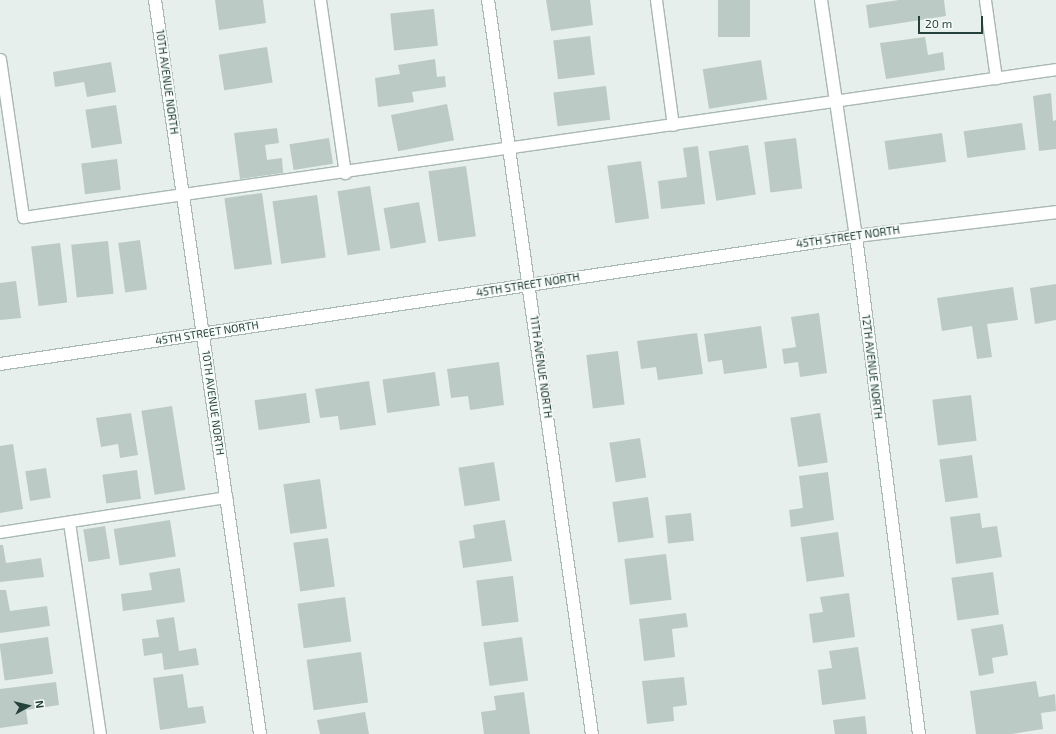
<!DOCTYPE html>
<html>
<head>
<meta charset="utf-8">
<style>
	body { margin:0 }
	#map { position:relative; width:1056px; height:734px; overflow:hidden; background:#e6efeb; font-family:"Exo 2",sans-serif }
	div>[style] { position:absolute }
	.building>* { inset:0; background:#bbcac4; transform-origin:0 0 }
	.roads { filter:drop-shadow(1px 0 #a8b8b3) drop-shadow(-1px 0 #a8b8b3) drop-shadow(0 1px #a8b8b3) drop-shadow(0 -1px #a8b8b3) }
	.service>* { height:11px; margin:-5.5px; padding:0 5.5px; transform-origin:5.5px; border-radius:5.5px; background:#fff }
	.minor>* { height:12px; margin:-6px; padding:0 6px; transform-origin:6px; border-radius:6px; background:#fff }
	span { translate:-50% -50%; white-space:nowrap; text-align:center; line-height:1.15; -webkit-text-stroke:3.5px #f7fbf9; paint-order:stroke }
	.street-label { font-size:11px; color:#24423b }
	.north { position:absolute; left:8px; top:686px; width:40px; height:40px; -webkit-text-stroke:3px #f7fbf9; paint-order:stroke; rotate:82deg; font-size:11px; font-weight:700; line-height:16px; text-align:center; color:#24423b }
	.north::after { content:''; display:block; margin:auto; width:14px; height:18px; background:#24423b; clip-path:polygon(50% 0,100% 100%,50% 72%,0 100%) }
	.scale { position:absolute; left:918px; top:16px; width:65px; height:18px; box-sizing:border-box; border:2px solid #24423b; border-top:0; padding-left:5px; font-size:12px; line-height:14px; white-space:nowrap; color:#24423b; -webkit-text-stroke:3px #f7fbf9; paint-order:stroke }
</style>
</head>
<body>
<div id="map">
	<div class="building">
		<div style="clip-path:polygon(215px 0,263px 0,266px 23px,219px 30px)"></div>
		<div style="clip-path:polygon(546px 0,590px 0,593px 25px,551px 31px)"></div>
		<div style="left:718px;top:0;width:32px;height:37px"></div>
		<div style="clip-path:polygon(899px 0,944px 0,946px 16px,869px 28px,866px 5px)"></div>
		<div style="left:434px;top:9px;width:37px;height:44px;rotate:84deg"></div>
		<div style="left:590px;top:36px;width:39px;height:37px;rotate:83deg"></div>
		<div style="clip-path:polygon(925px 37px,928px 55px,943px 52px,945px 70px,886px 79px,880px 43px)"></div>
		<div style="left:267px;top:47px;width:36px;height:49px;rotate:81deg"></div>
		<div style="clip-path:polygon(435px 59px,437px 77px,445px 76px,446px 87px,412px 92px,414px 102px,378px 107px,375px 78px,400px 74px,398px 65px)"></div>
		<div style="left:761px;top:60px;width:40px;height:59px;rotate:81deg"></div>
		<div style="clip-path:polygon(111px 62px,116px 92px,87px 97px,84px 82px,55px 87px,53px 72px)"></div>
		<div style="left:606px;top:86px;width:34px;height:53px;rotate:83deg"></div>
		<div style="clip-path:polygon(1051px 93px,1053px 121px,1056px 120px,1056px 149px,1039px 151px,1033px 96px)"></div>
		<div style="left:447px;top:104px;width:37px;height:57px;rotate:79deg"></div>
		<div style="left:116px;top:105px;width:39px;height:31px;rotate:81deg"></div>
		<div style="left:1022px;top:123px;width:27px;height:59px;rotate:82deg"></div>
		<div style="clip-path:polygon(277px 128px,279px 143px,265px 145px,267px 160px,282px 158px,283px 173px,240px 179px,234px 133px)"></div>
		<div style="left:942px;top:133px;width:29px;height:58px;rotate:82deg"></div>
		<div style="left:329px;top:138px;width:26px;height:40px;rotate:81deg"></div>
		<div style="left:796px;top:138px;width:51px;height:32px;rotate:83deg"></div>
		<div style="left:748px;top:145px;width:50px;height:40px;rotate:81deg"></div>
		<div style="clip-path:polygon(698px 146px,705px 204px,661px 209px,658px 181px,687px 177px,683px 148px)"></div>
		<div style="left:117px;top:159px;width:31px;height:36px;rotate:83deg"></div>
		<div style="left:641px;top:161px;width:58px;height:34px;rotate:82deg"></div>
		<div style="left:466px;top:166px;width:71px;height:38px;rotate:82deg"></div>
		<div style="left:370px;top:186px;width:65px;height:33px;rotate:81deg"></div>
		<div style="left:262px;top:193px;width:72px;height:38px;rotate:82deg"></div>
		<div style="left:317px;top:195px;width:63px;height:45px;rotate:82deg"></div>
		<div style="left:419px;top:202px;width:41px;height:36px;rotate:80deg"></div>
		<div style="left:140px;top:240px;width:50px;height:22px;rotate:82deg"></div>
		<div style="left:108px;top:241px;width:53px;height:37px;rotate:84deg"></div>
		<div style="left:60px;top:243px;width:60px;height:29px;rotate:83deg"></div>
		<div style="clip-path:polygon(16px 281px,21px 318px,0 320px,0 283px)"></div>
		<div style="clip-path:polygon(1056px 284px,1056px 320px,1035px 324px,1030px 288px)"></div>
		<div style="clip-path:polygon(1013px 287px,1018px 320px,987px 324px,992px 357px,977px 359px,972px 326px,942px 331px,937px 298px)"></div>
		<div style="clip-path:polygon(819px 313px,827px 373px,800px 377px,798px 362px,784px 364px,782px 349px,796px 347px,791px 317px)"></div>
		<div style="clip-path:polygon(761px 326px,767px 368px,724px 374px,722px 360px,708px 362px,704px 334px)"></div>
		<div style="clip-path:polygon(697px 333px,703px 374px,658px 380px,656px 367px,641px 369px,637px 341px)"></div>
		<div style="left:618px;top:351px;width:54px;height:32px;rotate:83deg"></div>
		<div style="clip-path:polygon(499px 362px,504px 405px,470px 410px,468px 396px,451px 398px,447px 369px)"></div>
		<div style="left:435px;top:372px;width:34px;height:53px;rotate:82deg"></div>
		<div style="clip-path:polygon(369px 381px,376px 425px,340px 430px,338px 416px,320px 418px,315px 389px)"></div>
		<div style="left:306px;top:393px;width:30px;height:52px;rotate:82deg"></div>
		<div style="left:971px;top:395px;width:46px;height:39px;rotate:83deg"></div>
		<div style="left:172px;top:406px;width:85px;height:31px;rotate:81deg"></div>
		<div style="clip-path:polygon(131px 413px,138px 455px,120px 458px,118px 444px,101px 447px,96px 418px)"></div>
		<div style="left:820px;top:413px;width:50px;height:30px;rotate:81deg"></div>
		<div style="left:640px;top:438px;width:40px;height:31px;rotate:81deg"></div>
		<div style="clip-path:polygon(13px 444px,23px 509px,0 513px,0 446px)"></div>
		<div style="left:972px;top:455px;width:43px;height:33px;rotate:82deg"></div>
		<div style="left:494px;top:462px;width:39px;height:36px;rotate:81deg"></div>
		<div style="left:46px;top:468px;width:30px;height:21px;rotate:81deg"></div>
		<div style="left:137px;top:470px;width:29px;height:35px;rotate:82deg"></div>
		<div style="clip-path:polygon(828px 472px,834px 520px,791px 527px,789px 510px,803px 508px,799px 476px)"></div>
		<div style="left:320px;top:479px;width:50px;height:37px;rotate:82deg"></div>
		<div style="left:648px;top:497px;width:41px;height:36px;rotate:82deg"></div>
		<div style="left:691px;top:513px;width:28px;height:26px;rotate:84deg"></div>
		<div style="clip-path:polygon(980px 513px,982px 528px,997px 526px,1002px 557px,956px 564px,950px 517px)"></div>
		<div style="left:170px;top:520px;width:37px;height:57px;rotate:81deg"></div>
		<div style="clip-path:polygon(505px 520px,512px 561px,463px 568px,459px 541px,475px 538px,473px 525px)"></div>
		<div style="left:105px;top:526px;width:33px;height:22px;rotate:81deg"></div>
		<div style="left:838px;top:532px;width:45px;height:38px;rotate:82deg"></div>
		<div style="left:328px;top:538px;width:49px;height:35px;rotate:82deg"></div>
		<div style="clip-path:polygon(0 545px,3px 545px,6px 563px,41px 558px,44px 577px,0 582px)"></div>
		<div style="left:666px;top:554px;width:46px;height:42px;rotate:83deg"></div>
		<div style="clip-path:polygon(180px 568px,185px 602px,123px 611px,121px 594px,152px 590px,149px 573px)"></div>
		<div style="left:993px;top:572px;width:43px;height:42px;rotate:82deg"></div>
		<div style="left:513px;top:576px;width:46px;height:37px;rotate:83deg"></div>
		<div style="clip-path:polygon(0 590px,6px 590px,10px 611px,47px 606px,50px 626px,0 633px)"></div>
		<div style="clip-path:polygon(849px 593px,855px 637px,813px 643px,809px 614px,823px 612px,820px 597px)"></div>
		<div style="left:345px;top:597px;width:45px;height:48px;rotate:82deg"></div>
		<div style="clip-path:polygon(686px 613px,688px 627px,672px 629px,675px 657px,644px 661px,639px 619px)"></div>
		<div style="clip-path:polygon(174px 617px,179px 651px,196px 648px,199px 665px,164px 670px,162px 653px,144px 656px,142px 639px,159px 637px,156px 620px)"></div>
		<div style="clip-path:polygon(1003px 624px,1008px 655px,992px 658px,994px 673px,979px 676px,971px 629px)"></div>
		<div style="left:48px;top:637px;width:37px;height:49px;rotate:82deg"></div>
		<div style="left:522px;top:637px;width:44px;height:39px;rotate:82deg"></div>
		<div style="clip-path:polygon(858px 647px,866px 699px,822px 705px,818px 670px,832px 668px,829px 651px)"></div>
		<div style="left:361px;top:652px;width:51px;height:55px;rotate:82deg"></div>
		<div style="clip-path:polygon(183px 674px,188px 708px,203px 706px,206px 723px,160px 730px,153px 678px)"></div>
		<div style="clip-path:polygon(684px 677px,687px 705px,673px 707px,674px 721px,647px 724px,642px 681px)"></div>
		<div style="clip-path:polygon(1036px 681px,1039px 697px,1055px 694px,1056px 711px,1041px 713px,1043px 729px,1012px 734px,976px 734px,970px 691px)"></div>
		<div style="clip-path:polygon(56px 682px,59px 705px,26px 710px,28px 724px,0 728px,0 689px)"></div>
		<div style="clip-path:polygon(524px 692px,530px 734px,484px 734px,481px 712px,496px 710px,494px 696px)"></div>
		<div style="clip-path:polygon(365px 712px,369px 734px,320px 734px,317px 720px)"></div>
		<div style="clip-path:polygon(865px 716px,867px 734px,835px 734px,833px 720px)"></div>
	</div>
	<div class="roads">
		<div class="service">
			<div style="left:320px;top:0;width:175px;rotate:81.8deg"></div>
			<div style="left:656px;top:0;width:126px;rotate:82.3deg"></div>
			<div style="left:985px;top:0;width:79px;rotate:82deg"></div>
			<div style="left:0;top:59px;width:160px;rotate:81.7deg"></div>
			<div style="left:23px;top:217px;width:1044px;rotate:-8.15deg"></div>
			<div style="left:69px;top:522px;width:214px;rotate:81.7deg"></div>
			<div style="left:0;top:532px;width:229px;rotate:-8.8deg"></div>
		</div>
		<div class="minor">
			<div style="left:155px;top:0;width:741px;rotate:81.86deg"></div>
			<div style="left:488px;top:0;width:741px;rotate:81.94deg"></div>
			<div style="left:821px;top:0;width:239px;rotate:81.6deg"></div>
			<div style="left:856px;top:236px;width:502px;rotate:82.79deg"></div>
			<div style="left:0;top:364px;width:866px;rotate:-8.5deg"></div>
			<div style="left:856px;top:236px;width:201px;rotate:-6.8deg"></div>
		</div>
	</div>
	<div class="street-label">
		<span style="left:167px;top:82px;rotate:82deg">10TH AVENUE NORTH</span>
		<span style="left:848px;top:237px;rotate:-8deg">45TH STREET NORTH</span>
		<span style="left:528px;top:285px;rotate:-9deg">45TH STREET NORTH</span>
		<span style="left:207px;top:333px;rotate:-9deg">45TH STREET NORTH</span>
		<span style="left:541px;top:367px;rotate:82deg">11TH AVENUE NORTH</span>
		<span style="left:872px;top:367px;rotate:83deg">12TH AVENUE NORTH</span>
		<span style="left:213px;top:403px;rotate:82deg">10TH AVENUE NORTH</span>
	</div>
	<div class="north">N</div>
	<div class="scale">20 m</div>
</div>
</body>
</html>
